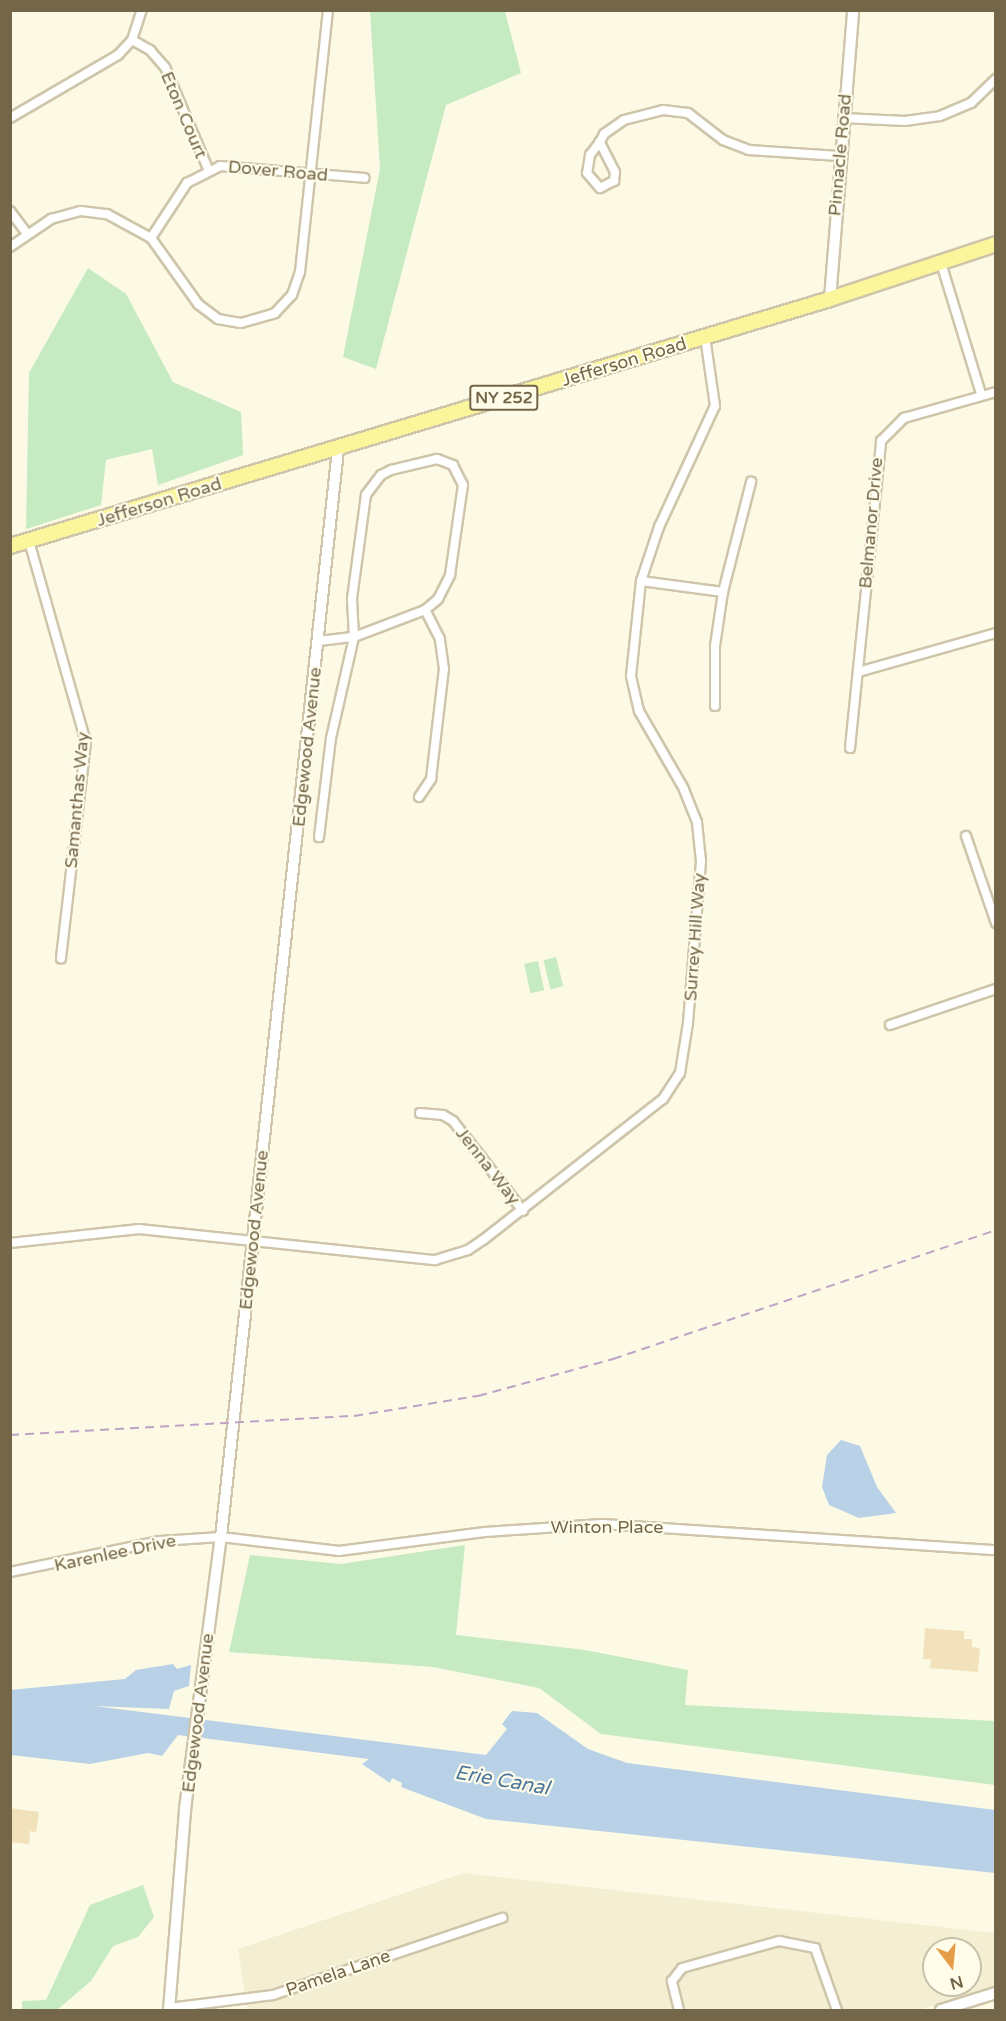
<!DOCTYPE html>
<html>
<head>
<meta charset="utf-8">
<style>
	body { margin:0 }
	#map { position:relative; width:1006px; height:2021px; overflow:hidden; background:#fcfae4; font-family:"Varela Round",sans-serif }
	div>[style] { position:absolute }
	.residential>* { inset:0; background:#f4efd2 }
	.green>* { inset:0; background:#c6eac2; transform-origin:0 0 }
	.water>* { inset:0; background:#b8d1e6 }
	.building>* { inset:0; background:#f2e2bb }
	.roads { filter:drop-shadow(2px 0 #cec5aa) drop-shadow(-2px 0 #cec5aa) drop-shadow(0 2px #cec5aa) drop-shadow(0 -2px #cec5aa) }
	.minor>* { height:8px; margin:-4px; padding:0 4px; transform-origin:4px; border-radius:4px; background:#fff }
	.tertiary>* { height:10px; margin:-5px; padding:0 5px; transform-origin:5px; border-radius:5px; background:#fff }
	.primary>* { height:14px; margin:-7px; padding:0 7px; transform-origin:7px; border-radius:7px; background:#fbf59c }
	.rail>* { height:2px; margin-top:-1px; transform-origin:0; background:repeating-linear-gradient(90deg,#c0a2c6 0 9px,transparent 0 15px) }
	span { translate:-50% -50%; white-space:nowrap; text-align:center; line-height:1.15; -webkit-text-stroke:4.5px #fffdea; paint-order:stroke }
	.shield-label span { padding:2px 4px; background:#fffdea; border:2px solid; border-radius:4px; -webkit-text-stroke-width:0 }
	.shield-label { font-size:16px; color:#746649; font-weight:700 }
	.street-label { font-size:18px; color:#746649 }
	.water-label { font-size:20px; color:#4c769d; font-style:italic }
	.frame { position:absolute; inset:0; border:12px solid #746649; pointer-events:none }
	.north { position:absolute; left:922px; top:1937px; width:60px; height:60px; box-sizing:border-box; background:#fffdea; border:2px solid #c7c1aa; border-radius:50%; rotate:164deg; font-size:16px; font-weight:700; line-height:24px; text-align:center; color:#746649 }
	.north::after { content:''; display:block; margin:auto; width:21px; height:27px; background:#e69d48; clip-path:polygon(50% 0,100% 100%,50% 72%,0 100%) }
</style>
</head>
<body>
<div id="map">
	<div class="residential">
		<div style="clip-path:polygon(evenodd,464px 1873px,995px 1933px,995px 1986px,919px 2010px,248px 2010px,247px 2005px,179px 2010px,179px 2003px,245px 1994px,238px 1949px,464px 1873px,934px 1949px,970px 1949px,970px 1985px,934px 1985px,934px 1949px)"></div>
	</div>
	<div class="green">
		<div style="clip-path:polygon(370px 11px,505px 11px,521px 73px,446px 105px,376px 369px,343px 357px,380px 169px)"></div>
		<div style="clip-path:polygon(88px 268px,126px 294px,173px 382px,241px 412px,243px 455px,158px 485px,152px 449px,106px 460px,101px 505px,26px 529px,29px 373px)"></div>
		<div style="left:556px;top:957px;width:30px;height:13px;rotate:76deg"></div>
		<div style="left:538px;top:961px;width:30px;height:14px;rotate:78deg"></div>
		<div style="clip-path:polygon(465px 1545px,456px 1635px,585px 1650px,688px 1670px,685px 1705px,995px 1721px,995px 1785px,601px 1734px,539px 1688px,433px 1667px,229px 1652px,250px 1555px,341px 1564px)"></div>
		<div style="clip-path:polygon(143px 1885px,154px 1917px,138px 1937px,113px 1946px,91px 1981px,57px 2010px,22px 2010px,22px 2001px,46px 2000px,90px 1905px)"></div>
	</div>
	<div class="water">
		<div style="clip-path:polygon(841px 1440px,860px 1446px,877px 1487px,896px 1513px,859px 1518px,829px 1505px,822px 1487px,827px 1455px)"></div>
		<div style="clip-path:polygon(173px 1664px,177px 1669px,191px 1665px,189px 1686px,174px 1691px,169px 1709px,94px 1706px,486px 1755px,507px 1729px,502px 1724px,512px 1711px,537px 1713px,588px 1749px,627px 1763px,995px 1810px,995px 1873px,486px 1819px,401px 1787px,402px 1783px,392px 1778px,390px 1783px,362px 1764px,369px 1759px,178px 1735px,162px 1756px,148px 1753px,90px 1764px,11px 1755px,10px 1690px,125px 1679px,136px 1670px)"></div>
	</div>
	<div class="building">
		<div style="clip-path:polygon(925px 1628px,964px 1631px,964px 1639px,972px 1639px,972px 1647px,980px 1648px,978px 1672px,930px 1668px,931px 1659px,923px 1659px)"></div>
		<div style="clip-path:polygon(10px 1808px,39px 1812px,36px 1832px,30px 1831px,29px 1844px,10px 1842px)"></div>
	</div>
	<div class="roads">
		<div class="minor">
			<div style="left:132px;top:40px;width:21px;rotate:29deg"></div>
			<div style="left:150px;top:50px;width:23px;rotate:49deg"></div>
			<div style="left:165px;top:67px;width:111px;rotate:67.1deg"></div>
			<div style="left:10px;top:118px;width:125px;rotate:-30.3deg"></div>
			<div style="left:118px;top:55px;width:21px;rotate:-47deg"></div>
			<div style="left:132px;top:40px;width:32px;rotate:-72deg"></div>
			<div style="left:843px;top:118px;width:62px;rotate:2.8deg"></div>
			<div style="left:905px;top:121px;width:35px;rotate:-8deg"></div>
			<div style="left:940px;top:116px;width:34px;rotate:-23deg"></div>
			<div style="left:971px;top:103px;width:35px;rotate:-44deg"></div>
			<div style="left:600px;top:142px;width:16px;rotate:128deg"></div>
			<div style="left:590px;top:155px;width:18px;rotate:99deg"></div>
			<div style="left:587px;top:173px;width:20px;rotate:49deg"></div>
			<div style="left:600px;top:188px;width:16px;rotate:-27deg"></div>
			<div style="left:614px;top:181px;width:9px;rotate:-84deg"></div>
			<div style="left:615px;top:172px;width:34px;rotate:-117deg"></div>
			<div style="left:600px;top:142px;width:9px;rotate:-63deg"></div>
			<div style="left:604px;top:134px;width:24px;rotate:-35deg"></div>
			<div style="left:624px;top:120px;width:40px;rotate:-14.4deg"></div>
			<div style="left:663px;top:110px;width:25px;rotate:7deg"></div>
			<div style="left:688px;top:113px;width:44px;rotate:37.6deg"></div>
			<div style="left:723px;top:140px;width:28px;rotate:21deg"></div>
			<div style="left:749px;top:150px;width:90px;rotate:3.8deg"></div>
			<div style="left:10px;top:211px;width:26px;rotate:53deg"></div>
			<div style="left:151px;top:238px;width:66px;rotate:-56.8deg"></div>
			<div style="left:187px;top:183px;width:37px;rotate:-27deg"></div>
			<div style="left:220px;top:166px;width:145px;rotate:4.7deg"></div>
			<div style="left:10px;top:247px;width:50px;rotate:-34.3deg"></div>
			<div style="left:51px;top:219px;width:31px;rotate:-15deg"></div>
			<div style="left:81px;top:211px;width:26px;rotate:7deg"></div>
			<div style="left:107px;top:214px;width:50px;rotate:28.6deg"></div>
			<div style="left:151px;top:238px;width:81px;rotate:54.5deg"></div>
			<div style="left:198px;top:304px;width:25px;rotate:37deg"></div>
			<div style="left:218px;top:319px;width:23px;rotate:10deg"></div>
			<div style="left:241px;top:323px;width:35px;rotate:-16deg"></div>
			<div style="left:275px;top:313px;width:25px;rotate:-47deg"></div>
			<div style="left:292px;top:295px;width:24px;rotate:-71deg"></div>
			<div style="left:300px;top:272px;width:263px;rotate:-83.9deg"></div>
			<div style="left:941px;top:263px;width:137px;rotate:73deg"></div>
			<div style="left:29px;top:541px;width:209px;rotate:74.2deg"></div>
			<div style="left:86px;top:742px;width:218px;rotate:96.6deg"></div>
			<div style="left:641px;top:581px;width:83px;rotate:7.6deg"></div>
			<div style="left:319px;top:641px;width:35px;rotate:-7deg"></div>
			<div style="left:354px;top:637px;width:76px;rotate:-20.8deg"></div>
			<div style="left:425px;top:610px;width:17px;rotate:-40deg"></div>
			<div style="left:438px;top:599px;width:27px;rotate:-63deg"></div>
			<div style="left:450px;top:575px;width:91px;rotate:-81.8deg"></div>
			<div style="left:463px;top:485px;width:22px;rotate:-117deg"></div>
			<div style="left:453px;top:465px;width:17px;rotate:-159deg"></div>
			<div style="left:437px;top:459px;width:47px;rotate:166.6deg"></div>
			<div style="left:391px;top:470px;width:11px;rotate:153deg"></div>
			<div style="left:381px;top:475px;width:25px;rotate:127deg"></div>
			<div style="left:366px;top:495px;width:105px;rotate:97.7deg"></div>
			<div style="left:352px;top:599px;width:38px;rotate:87deg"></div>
			<div style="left:354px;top:637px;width:104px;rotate:102.8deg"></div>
			<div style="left:331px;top:738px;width:100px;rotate:96.9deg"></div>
			<div style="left:858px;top:672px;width:143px;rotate:-15.8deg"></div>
			<div style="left:715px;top:706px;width:60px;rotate:-90deg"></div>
			<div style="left:715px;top:646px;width:55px;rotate:-81.6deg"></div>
			<div style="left:723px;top:592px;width:114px;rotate:-75.7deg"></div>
			<div style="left:850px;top:748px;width:309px;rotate:-84.2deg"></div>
			<div style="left:881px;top:441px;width:33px;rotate:-45deg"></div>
			<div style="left:904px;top:418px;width:96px;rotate:-15.8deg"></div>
			<div style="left:419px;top:797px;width:22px;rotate:-56deg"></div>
			<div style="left:431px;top:779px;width:111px;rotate:-83.3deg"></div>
			<div style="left:444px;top:669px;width:30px;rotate:-98deg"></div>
			<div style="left:440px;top:639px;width:33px;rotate:-117deg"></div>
			<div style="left:966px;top:836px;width:92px;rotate:71deg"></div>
			<div style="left:890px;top:1025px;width:112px;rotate:-18.8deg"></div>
			<div style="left:420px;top:1113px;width:23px;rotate:5deg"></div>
			<div style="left:443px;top:1115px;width:12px;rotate:31deg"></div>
			<div style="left:453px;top:1121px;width:114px;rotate:52.1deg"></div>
			<div style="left:10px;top:1243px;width:130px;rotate:-6.2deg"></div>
			<div style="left:139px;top:1229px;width:298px;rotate:6deg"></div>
			<div style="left:435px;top:1260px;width:34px;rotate:-17deg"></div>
			<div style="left:468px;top:1250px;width:18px;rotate:-34deg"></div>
			<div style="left:483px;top:1240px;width:229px;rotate:-38.1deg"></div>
			<div style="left:663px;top:1099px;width:31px;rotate:-57deg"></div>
			<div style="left:680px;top:1073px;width:51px;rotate:-80.9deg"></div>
			<div style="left:688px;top:1023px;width:163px;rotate:-85.4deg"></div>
			<div style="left:701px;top:861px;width:39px;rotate:-96deg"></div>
			<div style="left:697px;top:822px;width:35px;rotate:-112deg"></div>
			<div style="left:684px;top:789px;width:90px;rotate:-120deg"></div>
			<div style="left:639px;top:711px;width:36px;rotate:-103deg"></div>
			<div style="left:631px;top:676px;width:96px;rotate:-84deg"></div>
			<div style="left:641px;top:581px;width:57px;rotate:-71.6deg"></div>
			<div style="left:659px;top:527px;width:133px;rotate:-65.2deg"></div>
			<div style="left:715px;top:406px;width:70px;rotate:-98.2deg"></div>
			<div style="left:10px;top:1572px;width:153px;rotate:-11.7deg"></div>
			<div style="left:160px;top:1541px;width:61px;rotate:-3.8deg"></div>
			<div style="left:221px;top:1537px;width:119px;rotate:6.8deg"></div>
			<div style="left:339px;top:1551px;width:147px;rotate:-7.4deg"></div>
			<div style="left:485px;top:1532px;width:117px;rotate:-3.9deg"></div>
			<div style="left:602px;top:1524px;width:395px;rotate:3.8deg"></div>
			<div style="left:169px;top:2008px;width:105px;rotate:-7.1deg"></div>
			<div style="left:273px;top:1995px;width:242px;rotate:-18.6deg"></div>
			<div style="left:679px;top:2010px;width:30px;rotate:-104deg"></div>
			<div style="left:672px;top:1981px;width:16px;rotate:-52deg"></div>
			<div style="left:682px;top:1968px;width:101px;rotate:-15.6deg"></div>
			<div style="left:779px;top:1941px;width:37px;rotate:11deg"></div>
			<div style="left:815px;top:1948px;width:66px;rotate:70.5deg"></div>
		</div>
		<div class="tertiary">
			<div style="left:830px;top:299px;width:290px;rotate:-85.4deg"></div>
			<div style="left:169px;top:2010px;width:202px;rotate:-85.4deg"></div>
			<div style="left:185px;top:1809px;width:274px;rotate:-82.5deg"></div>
			<div style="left:221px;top:1537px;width:1094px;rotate:-83.86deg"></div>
			<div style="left:941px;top:2010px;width:58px;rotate:-17.2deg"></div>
		</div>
		<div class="primary">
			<div style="left:10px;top:546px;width:856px;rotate:-16.76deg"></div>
			<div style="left:830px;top:299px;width:175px;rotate:-18.3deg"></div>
		</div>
	</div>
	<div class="rail">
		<div style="left:10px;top:1435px;width:345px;rotate:-3.2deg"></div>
		<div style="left:354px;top:1416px;width:126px;rotate:-9.2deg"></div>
		<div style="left:478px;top:1396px;width:140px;rotate:-15.3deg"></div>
		<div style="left:613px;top:1359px;width:404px;rotate:-18.6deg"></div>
	</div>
	<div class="shield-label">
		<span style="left:504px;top:398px">NY 252</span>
	</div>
	<div class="street-label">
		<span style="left:184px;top:115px;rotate:67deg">Eton Court</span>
		<span style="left:840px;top:155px;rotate:-85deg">Pinnacle Road</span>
		<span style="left:278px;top:171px;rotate:5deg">Dover Road</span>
		<span style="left:624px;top:362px;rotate:-17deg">Jefferson Road</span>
		<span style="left:159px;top:502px;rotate:-17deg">Jefferson Road</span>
		<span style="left:871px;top:523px;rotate:-85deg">Belmanor Drive</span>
		<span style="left:307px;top:747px;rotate:-84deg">Edgewood Avenue</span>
		<span style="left:77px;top:800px;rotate:-85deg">Samanthas Way</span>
		<span style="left:695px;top:937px;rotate:-86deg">Surrey Hill Way</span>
		<span style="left:488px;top:1166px;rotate:52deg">Jenna Way</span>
		<span style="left:254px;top:1230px;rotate:-84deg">Edgewood Avenue</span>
		<span style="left:607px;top:1527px">Winton Place</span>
		<span style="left:115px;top:1553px;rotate:-12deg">Karenlee Drive</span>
		<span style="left:198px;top:1713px;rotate:-83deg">Edgewood Avenue</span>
		<span style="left:338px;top:1973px;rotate:-19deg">Pamela Lane</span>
	</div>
	<div class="water-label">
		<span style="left:502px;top:1781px;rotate:10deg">Erie Canal</span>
	</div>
	<div class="frame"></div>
	<div class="north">N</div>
</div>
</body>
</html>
